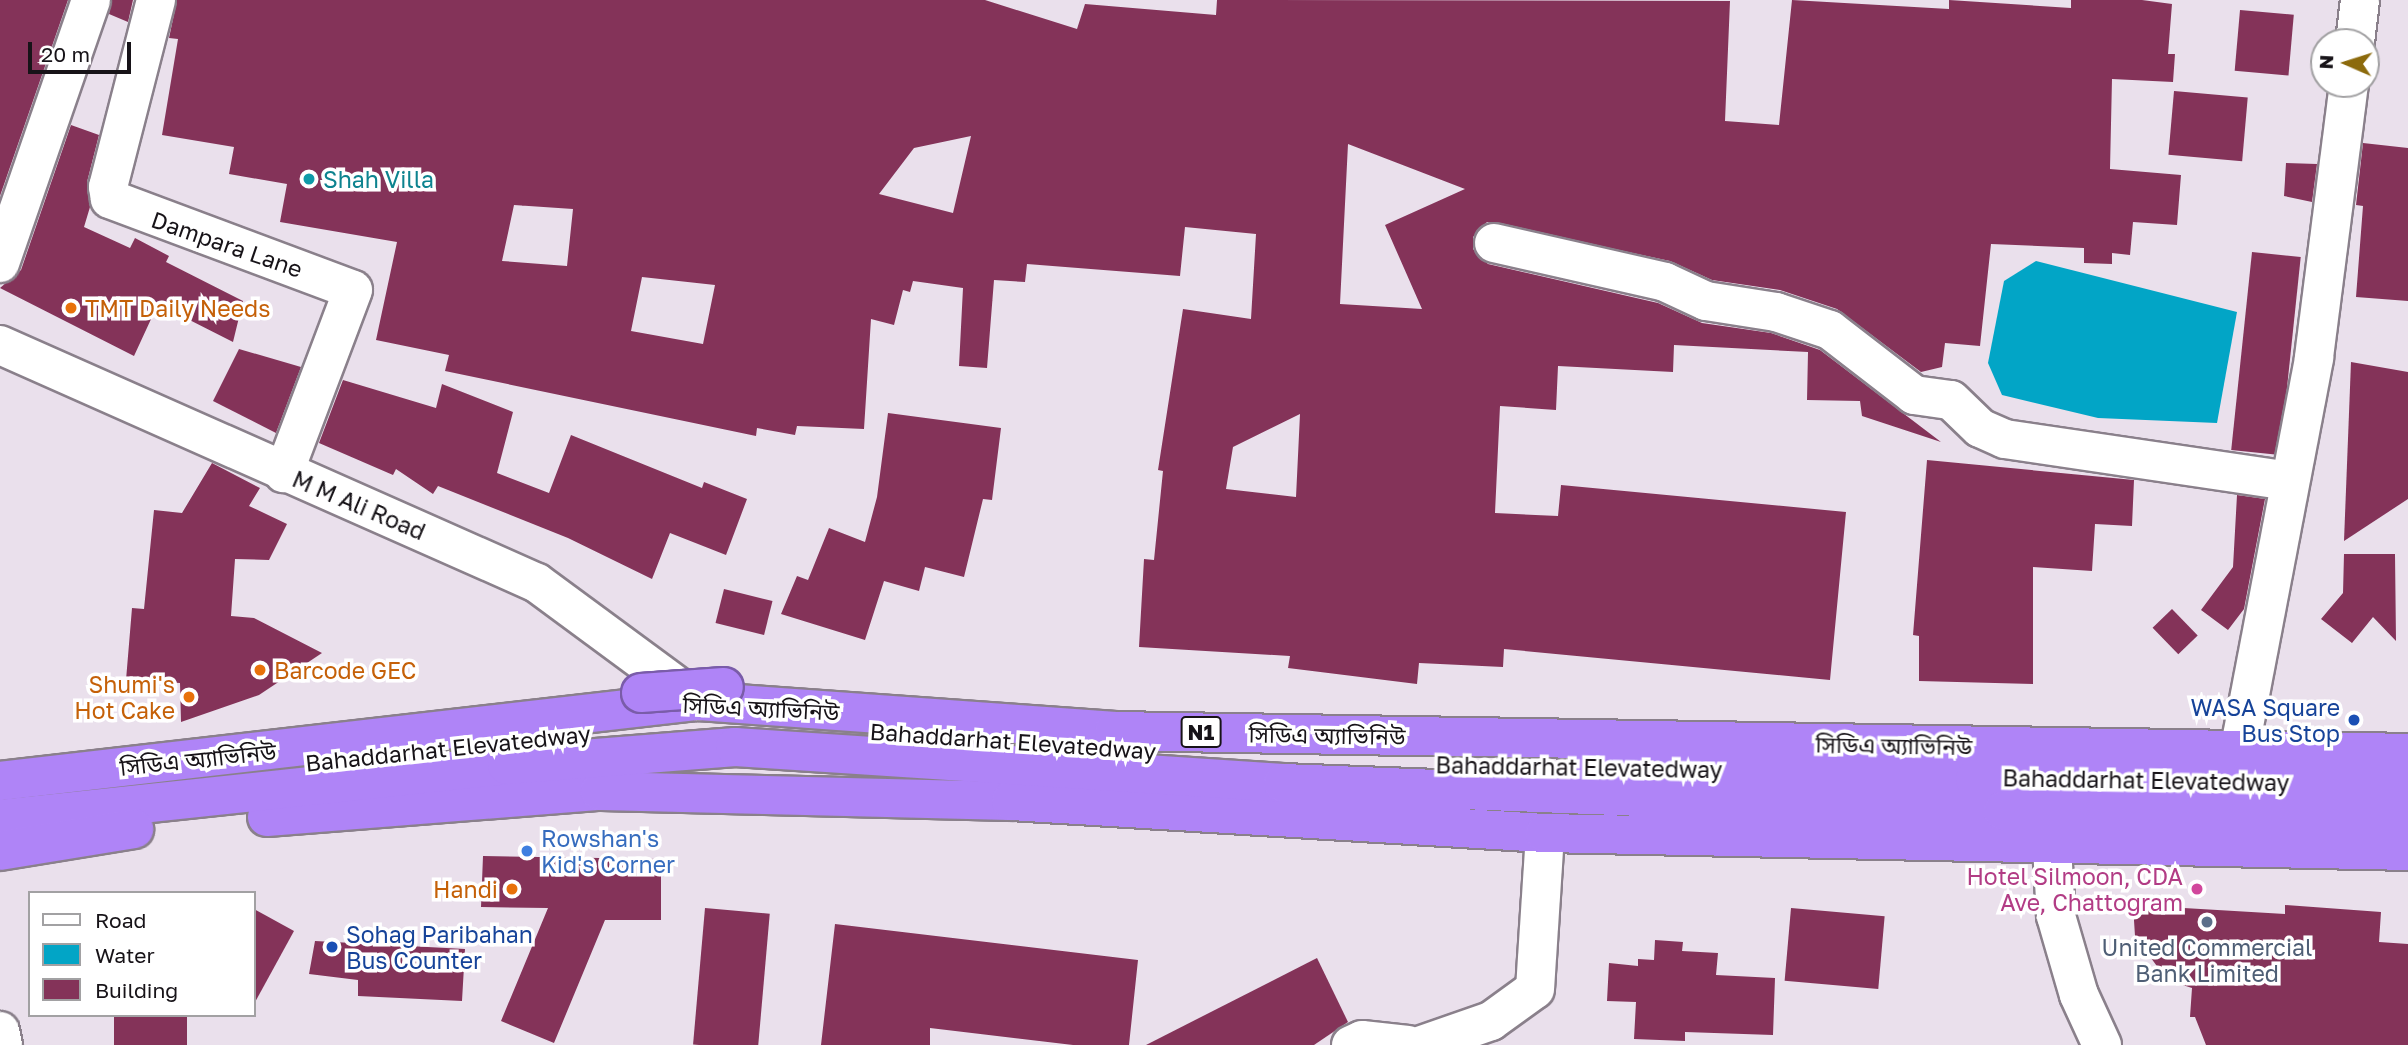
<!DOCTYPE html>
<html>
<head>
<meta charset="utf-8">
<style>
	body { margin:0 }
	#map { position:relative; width:2408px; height:1045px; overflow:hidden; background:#eae0ec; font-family:"Golos Text","Noto Sans Bengali",sans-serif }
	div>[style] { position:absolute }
	.water>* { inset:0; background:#02a5c6 }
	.building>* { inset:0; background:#843359; transform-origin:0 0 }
	.roads { filter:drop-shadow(2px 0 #8a808b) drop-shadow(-2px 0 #8a808b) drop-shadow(0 2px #8a808b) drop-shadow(0 -2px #8a808b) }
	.minor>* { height:38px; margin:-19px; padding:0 19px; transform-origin:19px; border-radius:19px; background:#fff }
	.highway>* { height:38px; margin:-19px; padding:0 19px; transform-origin:19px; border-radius:19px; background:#af84f7 }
	.bridges { filter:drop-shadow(2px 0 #7a5ca9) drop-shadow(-2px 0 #7a5ca9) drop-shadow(0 2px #7a5ca9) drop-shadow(0 -2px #7a5ca9) }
	.highway-bridge>* { height:38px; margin:-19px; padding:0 19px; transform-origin:19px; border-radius:19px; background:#af84f7 }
	.dots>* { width:19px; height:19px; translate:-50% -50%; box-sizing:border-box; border:4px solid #fff; border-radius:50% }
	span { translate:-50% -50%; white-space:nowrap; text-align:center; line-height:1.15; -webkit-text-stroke:7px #fff; paint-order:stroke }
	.shield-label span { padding:2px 5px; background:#fff; border:2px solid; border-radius:5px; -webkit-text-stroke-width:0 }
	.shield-label { font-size:21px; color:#171318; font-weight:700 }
	.culture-label { font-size:23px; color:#0d838f }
	.left { translate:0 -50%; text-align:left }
	.street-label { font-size:23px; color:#171318 }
	.food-label { font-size:23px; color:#c56008 }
	.right { translate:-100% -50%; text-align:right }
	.transit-label { font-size:23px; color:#164399 }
	.shop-label { font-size:23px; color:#366cbe }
	.hotel-label { font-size:23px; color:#b23c85 }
	.service-label { font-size:23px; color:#4e5e75 }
	.legend { position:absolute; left:28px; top:891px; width:228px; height:126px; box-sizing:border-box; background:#fff; border:2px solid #a2a1a3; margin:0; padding:9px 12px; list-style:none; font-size:21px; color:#171318 }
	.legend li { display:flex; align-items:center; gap:14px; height:35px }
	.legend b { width:35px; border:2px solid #a2a1a3 }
	.north { position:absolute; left:2310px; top:28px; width:70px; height:70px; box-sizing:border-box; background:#fff; border:2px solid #a2a1a3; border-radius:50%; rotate:273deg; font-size:19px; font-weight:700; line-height:28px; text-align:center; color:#171318 }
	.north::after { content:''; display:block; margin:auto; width:24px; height:32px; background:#8c6a0c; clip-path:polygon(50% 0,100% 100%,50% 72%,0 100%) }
	.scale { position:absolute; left:28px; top:42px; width:103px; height:32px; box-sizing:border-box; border:4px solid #171318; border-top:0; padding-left:9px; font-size:21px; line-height:24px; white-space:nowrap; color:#171318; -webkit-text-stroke:5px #fff; paint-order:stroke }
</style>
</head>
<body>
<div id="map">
	<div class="water">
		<div style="clip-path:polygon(2036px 261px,2237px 312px,2217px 423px,2098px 418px,2002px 395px,1988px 363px,2004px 281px)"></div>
	</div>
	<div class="building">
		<div style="clip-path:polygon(0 0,68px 0,0 196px)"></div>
		<div style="clip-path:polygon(112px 0,133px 0,128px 22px,109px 14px)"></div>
		<div style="clip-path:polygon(evenodd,177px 0,985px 0,1077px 29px,1085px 4px,1216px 15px,1217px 0,1730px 1px,1725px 121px,1779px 125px,1792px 0,1949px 9px,1949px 0,2071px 8px,2071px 0,2142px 0,2172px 4px,2168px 54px,2175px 54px,2173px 82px,2112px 79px,2110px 169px,2181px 175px,2177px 225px,2133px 222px,2130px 255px,2112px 253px,2112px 264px,2084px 263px,2084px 248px,1991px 244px,1980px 346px,1945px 343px,1942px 367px,1921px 372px,1837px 309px,1780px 290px,1712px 280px,1670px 261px,1487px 222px,1473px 237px,1473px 249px,1488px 264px,1658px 303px,1702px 323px,1771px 333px,1820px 350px,1941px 442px,1862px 416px,1860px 401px,1807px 400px,1808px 352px,1674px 345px,1673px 372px,1558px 366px,1556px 410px,1500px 406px,1495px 513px,1558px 516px,1561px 485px,1846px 512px,1830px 680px,1504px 649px,1503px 667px,1419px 663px,1417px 684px,1288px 668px,1290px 656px,1139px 647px,1144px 559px,1154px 560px,1163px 471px,1158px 470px,1183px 309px,1251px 319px,1256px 234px,1185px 227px,1180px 276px,1027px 264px,1025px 282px,994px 280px,987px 368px,959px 366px,963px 288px,913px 281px,910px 292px,903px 290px,894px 325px,871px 319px,864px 429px,797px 426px,795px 435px,757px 428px,756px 436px,445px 371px,449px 355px,376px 340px,397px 242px,280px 222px,287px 184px,229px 174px,234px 147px,162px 135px,178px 39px,169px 38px,177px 0,971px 136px,953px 213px,879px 194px,914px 148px,971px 136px,177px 0,1348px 144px,1465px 189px,1385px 225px,1422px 309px,1340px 304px,1348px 144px,177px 0,514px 205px,573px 209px,567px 266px,502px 261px,514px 205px,177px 0,642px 277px,715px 285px,703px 344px,631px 331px,642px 277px,177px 0,1300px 414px,1296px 497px,1226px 489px,1233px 447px,1300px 414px)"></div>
		<div style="left:2240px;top:10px;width:54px;height:61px;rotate:5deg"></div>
		<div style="left:2174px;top:91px;width:74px;height:64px;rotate:5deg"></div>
		<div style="clip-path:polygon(71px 125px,99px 135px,87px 182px,90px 207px,84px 227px,130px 248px,135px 238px,169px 256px,166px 262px,243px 301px,233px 342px,158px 304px,134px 356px,0 288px,21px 270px)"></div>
		<div style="clip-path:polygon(2363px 143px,2408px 148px,2408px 301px,2356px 297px,2363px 206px,2356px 205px)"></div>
		<div style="clip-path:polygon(2286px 163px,2317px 164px,2312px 202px,2284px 196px)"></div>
		<div style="left:2252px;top:252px;width:49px;height:199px;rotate:6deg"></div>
		<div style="clip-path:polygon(239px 349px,301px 367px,276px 433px,213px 401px)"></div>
		<div style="clip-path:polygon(2351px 362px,2408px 372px,2408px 499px,2344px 541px)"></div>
		<div style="clip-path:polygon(343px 380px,436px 408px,442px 384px,513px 412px,497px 473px,549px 493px,571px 435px,702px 488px,704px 482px,747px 499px,726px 555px,670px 533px,652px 579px,568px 538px,438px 486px,433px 494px,396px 469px,393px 475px,319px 443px)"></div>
		<div style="clip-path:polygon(888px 413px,1001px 428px,992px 500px,983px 499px,964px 577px,925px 567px,919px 591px,884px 581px,865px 640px,781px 614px,797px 576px,808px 580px,829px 528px,865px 542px,877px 497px)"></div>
		<div style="clip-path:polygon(1927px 460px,2134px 480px,2132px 526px,2095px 524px,2092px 571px,2033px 567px,2033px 684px,1919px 681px,1919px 636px,1913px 635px)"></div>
		<div style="clip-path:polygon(212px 463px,260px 488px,249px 506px,287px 524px,269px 560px,235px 559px,231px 616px,254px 618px,322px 653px,259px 695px,181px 722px,180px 683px,126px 680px,132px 608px,144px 609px,154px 510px,182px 513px)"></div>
		<div style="clip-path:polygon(2237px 495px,2265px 499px,2244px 609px,2228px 630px,2201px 610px,2233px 567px)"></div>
		<div style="clip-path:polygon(2344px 554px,2395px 554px,2396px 641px,2373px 617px,2352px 643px,2321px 619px,2343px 593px)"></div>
		<div style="left:724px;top:589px;width:50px;height:35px;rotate:14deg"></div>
		<div style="left:2172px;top:609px;width:37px;height:27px;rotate:46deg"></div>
		<div style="clip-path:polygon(483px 856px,661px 859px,661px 920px,605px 920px,554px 1043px,501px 1021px,548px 908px,481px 907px)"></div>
		<div style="clip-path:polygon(2133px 905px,2285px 914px,2285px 905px,2381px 912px,2379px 942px,2408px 944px,2408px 1045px,2206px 1045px,2195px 1017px,2190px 1017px,2192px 988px,2167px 980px,2135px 936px)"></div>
		<div style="left:705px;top:908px;width:65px;height:137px;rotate:5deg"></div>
		<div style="left:1791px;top:908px;width:94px;height:73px;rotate:5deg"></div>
		<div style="clip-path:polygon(254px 909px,294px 931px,254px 1004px)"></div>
		<div style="clip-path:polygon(835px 924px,1138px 960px,1129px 1045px,1073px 1045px,930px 1028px,930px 1045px,821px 1045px)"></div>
		<div style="clip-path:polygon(1655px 940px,1683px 942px,1682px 951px,1718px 953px,1716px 975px,1775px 978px,1773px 1035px,1685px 1032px,1685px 1041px,1634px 1039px,1636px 1002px,1607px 1001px,1609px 963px,1638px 966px,1638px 959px,1654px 960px)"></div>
		<div style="clip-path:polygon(315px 941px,465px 949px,462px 1001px,358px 996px,358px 980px,309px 974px)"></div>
		<div style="clip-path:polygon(1317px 958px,1348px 1022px,1314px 1045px,1146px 1045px)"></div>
		<div style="left:114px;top:1015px;width:73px;height:30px"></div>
	</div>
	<div class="roads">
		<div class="minor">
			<div style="left:156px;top:0;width:193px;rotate:104.4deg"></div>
			<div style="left:108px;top:187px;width:12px;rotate:81deg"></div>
			<div style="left:110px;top:199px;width:259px;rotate:20.5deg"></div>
			<div style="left:353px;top:290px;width:196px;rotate:110.7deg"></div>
			<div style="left:2355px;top:42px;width:42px;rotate:-83.2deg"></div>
			<div style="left:1494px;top:243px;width:175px;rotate:12.8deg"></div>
			<div style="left:1665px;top:282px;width:45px;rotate:24.9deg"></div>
			<div style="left:1706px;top:301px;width:71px;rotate:8.9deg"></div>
			<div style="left:1776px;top:312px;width:57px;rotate:18.4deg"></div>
			<div style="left:1830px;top:330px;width:106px;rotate:37.7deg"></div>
			<div style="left:1914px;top:395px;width:37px;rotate:8deg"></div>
			<div style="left:1951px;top:400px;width:40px;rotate:44deg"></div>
			<div style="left:1980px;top:428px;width:27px;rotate:24deg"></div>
			<div style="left:2005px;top:439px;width:288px;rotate:8.4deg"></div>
			<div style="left:0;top:263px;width:278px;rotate:-70.9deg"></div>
			<div style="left:0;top:345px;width:587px;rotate:23.9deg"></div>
			<div style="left:537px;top:583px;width:199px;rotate:36.4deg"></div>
			<div style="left:2239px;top:752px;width:402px;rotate:-79.2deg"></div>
			<div style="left:2314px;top:357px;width:275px;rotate:-82.7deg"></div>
			<div style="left:2052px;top:847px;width:69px;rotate:86.7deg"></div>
			<div style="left:2056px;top:916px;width:82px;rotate:73.8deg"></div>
			<div style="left:2079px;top:995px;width:55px;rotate:65.3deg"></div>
			<div style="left:0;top:1031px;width:14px;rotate:78deg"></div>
			<div style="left:1351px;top:1045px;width:12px;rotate:-24deg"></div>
			<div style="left:1362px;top:1040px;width:46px;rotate:6.2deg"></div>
			<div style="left:1422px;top:1045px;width:73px;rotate:-19.2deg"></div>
			<div style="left:1491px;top:1021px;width:54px;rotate:-36deg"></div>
			<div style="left:1535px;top:989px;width:156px;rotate:-86.3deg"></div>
		</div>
		<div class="highway">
			<div style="left:1592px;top:766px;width:383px;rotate:1.9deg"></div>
			<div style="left:1975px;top:779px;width:433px;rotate:0.4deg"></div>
			<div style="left:0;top:781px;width:702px;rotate:-6.55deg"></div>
			<div style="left:697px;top:701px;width:418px;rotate:4.1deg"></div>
			<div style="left:1114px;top:731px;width:1294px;rotate:0.97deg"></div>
			<div style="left:267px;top:817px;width:334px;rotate:-4.5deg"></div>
			<div style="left:600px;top:791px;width:411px;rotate:1.4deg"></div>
			<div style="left:1011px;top:801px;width:535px;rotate:3.43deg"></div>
			<div style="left:1545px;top:833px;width:863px;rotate:1.19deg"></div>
			<div style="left:0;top:819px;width:510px;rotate:-6.08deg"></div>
			<div style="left:507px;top:765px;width:229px;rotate:-4.5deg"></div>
			<div style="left:735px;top:747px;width:549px;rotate:3.76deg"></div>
			<div style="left:1283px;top:783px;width:721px;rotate:2.23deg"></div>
			<div style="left:2003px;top:811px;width:405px;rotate:0.4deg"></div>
			<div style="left:0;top:851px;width:136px;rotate:-9.3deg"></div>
		</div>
	</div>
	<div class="bridges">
		<div class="highway-bridge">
			<div style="left:641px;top:693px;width:83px;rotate:-4.1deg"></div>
		</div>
	</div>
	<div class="dots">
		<div style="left:309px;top:179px;background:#0f9aa8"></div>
		<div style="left:71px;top:308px;background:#e8710a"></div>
		<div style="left:260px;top:670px;background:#e8710a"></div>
		<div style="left:189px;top:697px;background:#e8710a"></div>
		<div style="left:2354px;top:720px;background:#1a4fb4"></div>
		<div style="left:527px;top:851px;background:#3f7fe0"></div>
		<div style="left:512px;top:889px;background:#e8710a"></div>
		<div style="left:2197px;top:889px;background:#d1479c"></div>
		<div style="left:2207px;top:922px;background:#5c6f8a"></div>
		<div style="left:332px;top:947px;background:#1a4fb4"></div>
	</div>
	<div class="shield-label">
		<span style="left:1201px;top:732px">N1</span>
	</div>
	<div class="culture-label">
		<span class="left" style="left:323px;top:179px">Shah Villa</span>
	</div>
	<div class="street-label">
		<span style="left:227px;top:244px;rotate:19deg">Dampara Lane</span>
		<span style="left:359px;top:505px;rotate:23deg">M M Ali Road</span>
		<span style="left:761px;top:708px;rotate:3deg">সিডিএ অ্যাভিনিউ</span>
		<span style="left:1327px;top:735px;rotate:1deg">সিডিএ অ্যাভিনিউ</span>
		<span style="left:1013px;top:741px;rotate:4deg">Bahaddarhat Elevatedway</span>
		<span style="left:1894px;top:745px;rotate:1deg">সিডিএ অ্যাভিনিউ</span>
		<span style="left:448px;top:748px;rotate:-6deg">Bahaddarhat Elevatedway</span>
		<span style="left:198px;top:759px;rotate:-6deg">সিডিএ অ্যাভিনিউ</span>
		<span style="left:1579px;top:767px;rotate:1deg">Bahaddarhat Elevatedway</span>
		<span style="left:2146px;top:780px;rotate:1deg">Bahaddarhat Elevatedway</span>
	</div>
	<div class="food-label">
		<span class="left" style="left:85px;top:308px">TMT Daily Needs</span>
		<span class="left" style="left:274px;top:670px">Barcode GEC</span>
		<span class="right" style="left:175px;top:697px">Shumi's<br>Hot Cake</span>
		<span class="right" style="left:498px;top:889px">Handi</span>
	</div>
	<div class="transit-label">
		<span class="right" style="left:2340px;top:720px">WASA Square<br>Bus Stop</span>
		<span class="left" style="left:346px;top:947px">Sohag Paribahan<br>Bus Counter</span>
	</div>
	<div class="shop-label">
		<span class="left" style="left:541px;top:851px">Rowshan's<br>Kid's Corner</span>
	</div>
	<div class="hotel-label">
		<span class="right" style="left:2183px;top:889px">Hotel Silmoon, CDA<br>Ave, Chattogram</span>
	</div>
	<div class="service-label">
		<span style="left:2207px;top:960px">United Commercial<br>Bank Limited</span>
	</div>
	<ul class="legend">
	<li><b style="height:9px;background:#fff"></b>Road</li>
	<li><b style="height:19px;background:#02a5c6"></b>Water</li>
	<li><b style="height:19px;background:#843359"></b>Building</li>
	</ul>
	<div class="north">N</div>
	<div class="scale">20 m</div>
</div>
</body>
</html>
